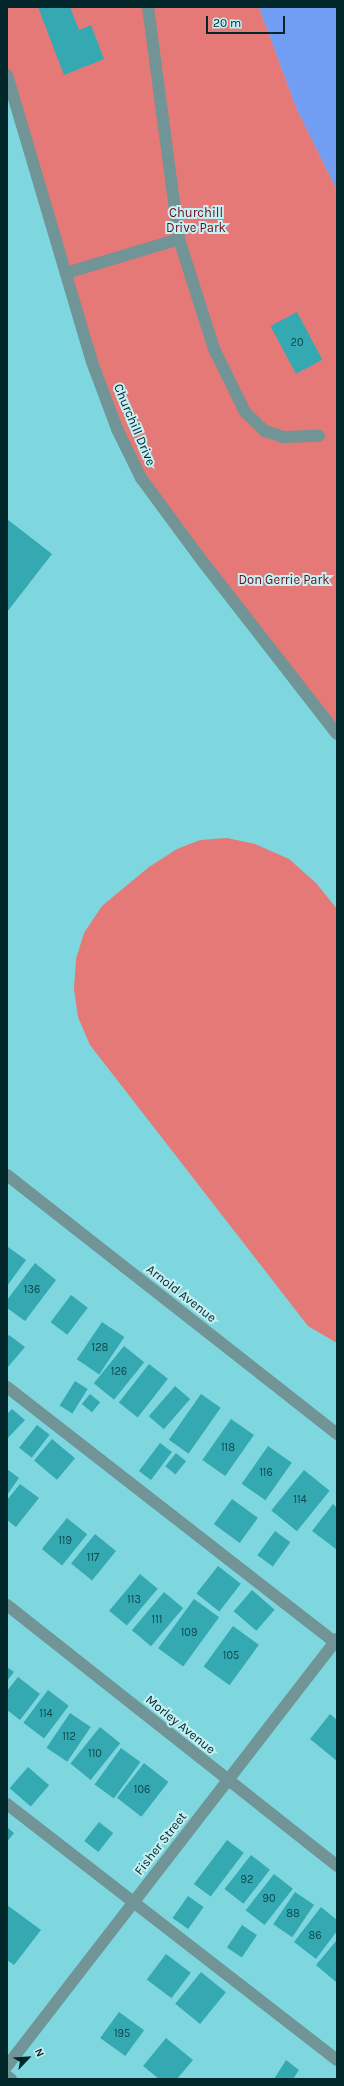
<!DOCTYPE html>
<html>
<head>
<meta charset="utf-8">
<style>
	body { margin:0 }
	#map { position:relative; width:344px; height:2086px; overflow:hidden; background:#7ed7de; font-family:Karla,sans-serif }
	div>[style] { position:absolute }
	.green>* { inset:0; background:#e47977 }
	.water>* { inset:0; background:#719ef3 }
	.building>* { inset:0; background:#34a9b2; transform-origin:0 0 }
	.lane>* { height:12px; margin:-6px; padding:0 6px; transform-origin:6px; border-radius:6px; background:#719497 }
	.street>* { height:12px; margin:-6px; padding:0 6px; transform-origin:6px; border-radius:6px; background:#719497 }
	span { translate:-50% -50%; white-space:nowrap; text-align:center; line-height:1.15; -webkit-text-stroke:4px #c6eff3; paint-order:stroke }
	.number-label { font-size:11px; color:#0d474b }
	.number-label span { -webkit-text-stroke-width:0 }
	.park-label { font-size:13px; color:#670f17 }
	.street-label { font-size:13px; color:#002629 }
	.frame { position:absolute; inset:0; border:8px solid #002629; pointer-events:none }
	.north { position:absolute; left:8px; top:2038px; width:40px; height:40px; -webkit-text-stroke:3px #c6eff3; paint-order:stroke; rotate:65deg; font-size:11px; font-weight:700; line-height:16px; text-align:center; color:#002629 }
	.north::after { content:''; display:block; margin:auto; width:14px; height:18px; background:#002629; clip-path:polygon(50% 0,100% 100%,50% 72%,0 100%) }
	.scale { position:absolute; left:206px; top:16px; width:79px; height:18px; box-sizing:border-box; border:2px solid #002629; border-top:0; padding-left:5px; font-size:12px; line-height:14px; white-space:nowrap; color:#002629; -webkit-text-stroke:3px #c6eff3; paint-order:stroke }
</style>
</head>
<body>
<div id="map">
	<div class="green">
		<div style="clip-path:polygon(7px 7px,259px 7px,296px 107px,337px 190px,337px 734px,141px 478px,117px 429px,7px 75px)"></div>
		<div style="clip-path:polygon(227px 838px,255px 844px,289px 859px,316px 883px,337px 909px,337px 1343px,308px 1326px,90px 1045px,78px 1017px,74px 989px,76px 959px,84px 933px,102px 906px,149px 867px,177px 849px,200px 840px)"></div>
	</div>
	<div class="water">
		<div style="clip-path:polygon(259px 7px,337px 7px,337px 190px,296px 107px)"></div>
	</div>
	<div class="building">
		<div style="clip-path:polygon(38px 7px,70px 7px,79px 30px,91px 25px,104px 59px,64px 75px)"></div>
		<div style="left:297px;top:312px;width:54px;height:30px;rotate:62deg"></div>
		<div style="clip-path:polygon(7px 519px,52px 554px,7px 612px)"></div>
		<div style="clip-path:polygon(8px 1247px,26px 1260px,7px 1286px,7px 1249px)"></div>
		<div style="clip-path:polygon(35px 1263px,56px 1280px,25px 1321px,7px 1308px,7px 1300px)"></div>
		<div style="left:71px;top:1295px;width:21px;height:34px;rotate:37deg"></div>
		<div style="left:102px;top:1322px;width:27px;height:45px;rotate:34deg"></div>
		<div style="clip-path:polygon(9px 1335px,25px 1347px,8px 1367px,7px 1337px)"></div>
		<div style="left:124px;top:1346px;width:26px;height:48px;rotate:39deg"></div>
		<div style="left:149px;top:1364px;width:24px;height:49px;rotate:38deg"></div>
		<div style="left:75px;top:1381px;width:15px;height:29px;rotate:32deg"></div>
		<div style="left:175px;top:1386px;width:20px;height:40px;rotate:41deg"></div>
		<div style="left:90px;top:1394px;width:13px;height:13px;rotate:39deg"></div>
		<div style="left:201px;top:1394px;width:24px;height:56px;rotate:35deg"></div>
		<div style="clip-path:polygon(12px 1409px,25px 1420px,7px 1439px,7px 1414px)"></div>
		<div style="left:231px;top:1419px;width:28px;height:50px;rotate:35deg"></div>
		<div style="left:37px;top:1425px;width:16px;height:29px;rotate:38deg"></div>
		<div style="left:52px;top:1439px;width:30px;height:28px;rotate:40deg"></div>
		<div style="left:160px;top:1443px;width:15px;height:35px;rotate:37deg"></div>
		<div style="left:268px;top:1446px;width:29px;height:46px;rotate:35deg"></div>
		<div style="left:176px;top:1453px;width:13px;height:17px;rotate:39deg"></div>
		<div style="clip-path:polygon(7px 1469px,19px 1478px,7px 1495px)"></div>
		<div style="left:304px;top:1470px;width:33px;height:52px;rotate:39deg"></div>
		<div style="clip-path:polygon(20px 1484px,39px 1498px,16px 1527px,7px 1520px,7px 1500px)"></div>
		<div style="left:232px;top:1499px;width:32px;height:31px;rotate:36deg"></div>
		<div style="clip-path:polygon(333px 1504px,337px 1508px,336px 1549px,312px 1531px)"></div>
		<div style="left:67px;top:1518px;width:26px;height:40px;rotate:39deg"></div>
		<div style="left:275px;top:1531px;width:19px;height:30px;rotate:36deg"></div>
		<div style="left:95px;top:1534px;width:27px;height:38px;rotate:39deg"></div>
		<div style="left:218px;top:1566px;width:29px;height:35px;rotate:38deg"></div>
		<div style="left:140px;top:1574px;width:23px;height:48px;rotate:40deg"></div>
		<div style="left:252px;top:1590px;width:30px;height:28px;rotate:41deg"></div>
		<div style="left:164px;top:1592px;width:25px;height:50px;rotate:40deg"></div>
		<div style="left:194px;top:1599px;width:31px;height:61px;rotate:36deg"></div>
		<div style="left:233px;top:1626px;width:32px;height:50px;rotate:36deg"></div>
		<div style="clip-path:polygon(7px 1667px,14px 1672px,7px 1681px)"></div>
		<div style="clip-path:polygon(18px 1677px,40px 1694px,20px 1720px,7px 1710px,7px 1691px)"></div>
		<div style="left:48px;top:1690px;width:26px;height:41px;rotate:37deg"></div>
		<div style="left:70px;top:1713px;width:25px;height:42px;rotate:34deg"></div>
		<div style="clip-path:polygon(330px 1714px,337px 1720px,337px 1761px,310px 1739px)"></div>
		<div style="left:100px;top:1727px;width:26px;height:47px;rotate:39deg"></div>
		<div style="left:121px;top:1748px;width:24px;height:45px;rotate:36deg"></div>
		<div style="left:144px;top:1763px;width:31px;height:44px;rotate:38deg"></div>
		<div style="left:28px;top:1767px;width:28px;height:28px;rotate:41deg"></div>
		<div style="left:99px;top:1822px;width:18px;height:24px;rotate:38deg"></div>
		<div style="clip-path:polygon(7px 1827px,14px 1833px,7px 1842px)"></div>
		<div style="left:227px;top:1840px;width:21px;height:55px;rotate:37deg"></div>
		<div style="left:251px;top:1855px;width:24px;height:43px;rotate:38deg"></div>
		<div style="left:274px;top:1874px;width:24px;height:46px;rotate:38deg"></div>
		<div style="left:295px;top:1892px;width:23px;height:39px;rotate:34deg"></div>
		<div style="left:188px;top:1896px;width:19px;height:27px;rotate:35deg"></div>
		<div style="clip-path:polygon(7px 1905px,41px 1930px,14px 1965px,7px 1960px)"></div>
		<div style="clip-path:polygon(321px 1907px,337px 1920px,337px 1931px,316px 1959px,294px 1942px)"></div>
		<div style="left:242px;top:1925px;width:18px;height:27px;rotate:34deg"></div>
		<div style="clip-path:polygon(337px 1940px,337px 1981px,336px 1982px,316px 1965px)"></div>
		<div style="left:166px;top:1954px;width:31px;height:32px;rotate:37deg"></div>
		<div style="left:201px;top:1972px;width:32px;height:41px;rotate:39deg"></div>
		<div style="left:119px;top:2012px;width:31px;height:32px;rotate:36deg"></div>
		<div style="clip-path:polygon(166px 2038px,193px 2060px,177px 2079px,159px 2079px,143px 2066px)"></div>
		<div style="clip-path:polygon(286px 2060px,299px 2070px,293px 2079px,274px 2079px)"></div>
	</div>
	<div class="lane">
		<div style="left:148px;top:7px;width:234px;rotate:82.4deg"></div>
		<div style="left:179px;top:239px;width:115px;rotate:72.3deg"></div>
		<div style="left:214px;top:349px;width:70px;rotate:63.8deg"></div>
		<div style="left:245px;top:412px;width:28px;rotate:44deg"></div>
		<div style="left:265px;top:431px;width:19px;rotate:18deg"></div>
		<div style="left:283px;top:437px;width:36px;rotate:-2deg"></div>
		<div style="left:66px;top:273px;width:118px;rotate:-16.7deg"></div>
		<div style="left:7px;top:1387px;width:418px;rotate:37.9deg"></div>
		<div style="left:7px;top:1804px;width:418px;rotate:37.8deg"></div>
	</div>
	<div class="street">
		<div style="left:7px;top:75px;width:299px;rotate:73.5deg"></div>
		<div style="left:92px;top:362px;width:72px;rotate:69.5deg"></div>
		<div style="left:117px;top:429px;width:55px;rotate:63.9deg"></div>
		<div style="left:141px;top:478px;width:104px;rotate:53.6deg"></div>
		<div style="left:203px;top:562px;width:218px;rotate:52.1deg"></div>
		<div style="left:7px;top:1175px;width:420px;rotate:38.1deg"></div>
		<div style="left:7px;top:1605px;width:421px;rotate:38.3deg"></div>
		<div style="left:7px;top:2066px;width:540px;rotate:-52.3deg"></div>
		<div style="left:7px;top:2076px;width:5px;rotate:37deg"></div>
	</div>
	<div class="number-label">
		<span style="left:297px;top:343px">20</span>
		<span style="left:32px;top:1290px">136</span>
		<span style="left:100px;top:1348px">128</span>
		<span style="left:119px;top:1372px">126</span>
		<span style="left:228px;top:1448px">118</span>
		<span style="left:266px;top:1473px">116</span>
		<span style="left:300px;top:1500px">114</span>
		<span style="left:65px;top:1541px">119</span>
		<span style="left:93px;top:1558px">117</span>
		<span style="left:134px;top:1600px">113</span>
		<span style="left:157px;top:1620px">111</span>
		<span style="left:189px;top:1633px">109</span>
		<span style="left:231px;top:1656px">105</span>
		<span style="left:46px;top:1714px">114</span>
		<span style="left:69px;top:1737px">112</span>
		<span style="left:95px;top:1754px">110</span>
		<span style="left:142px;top:1790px">106</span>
		<span style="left:247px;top:1880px">92</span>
		<span style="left:269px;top:1899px">90</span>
		<span style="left:293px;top:1914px">88</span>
		<span style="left:315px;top:1936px">86</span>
		<span style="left:122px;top:2034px">195</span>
	</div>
	<div class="park-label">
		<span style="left:196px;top:221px">Churchill<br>Drive Park</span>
		<span style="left:284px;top:580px">Don Gerrie Park</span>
	</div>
	<div class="street-label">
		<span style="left:134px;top:425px;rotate:67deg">Churchill Drive</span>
		<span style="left:181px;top:1294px;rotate:38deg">Arnold Avenue</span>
		<span style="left:180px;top:1725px;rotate:39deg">Morley Avenue</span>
		<span style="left:161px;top:1844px;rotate:-52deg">Fisher Street</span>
	</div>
	<div class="frame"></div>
	<div class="north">N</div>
	<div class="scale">20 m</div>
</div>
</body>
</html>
